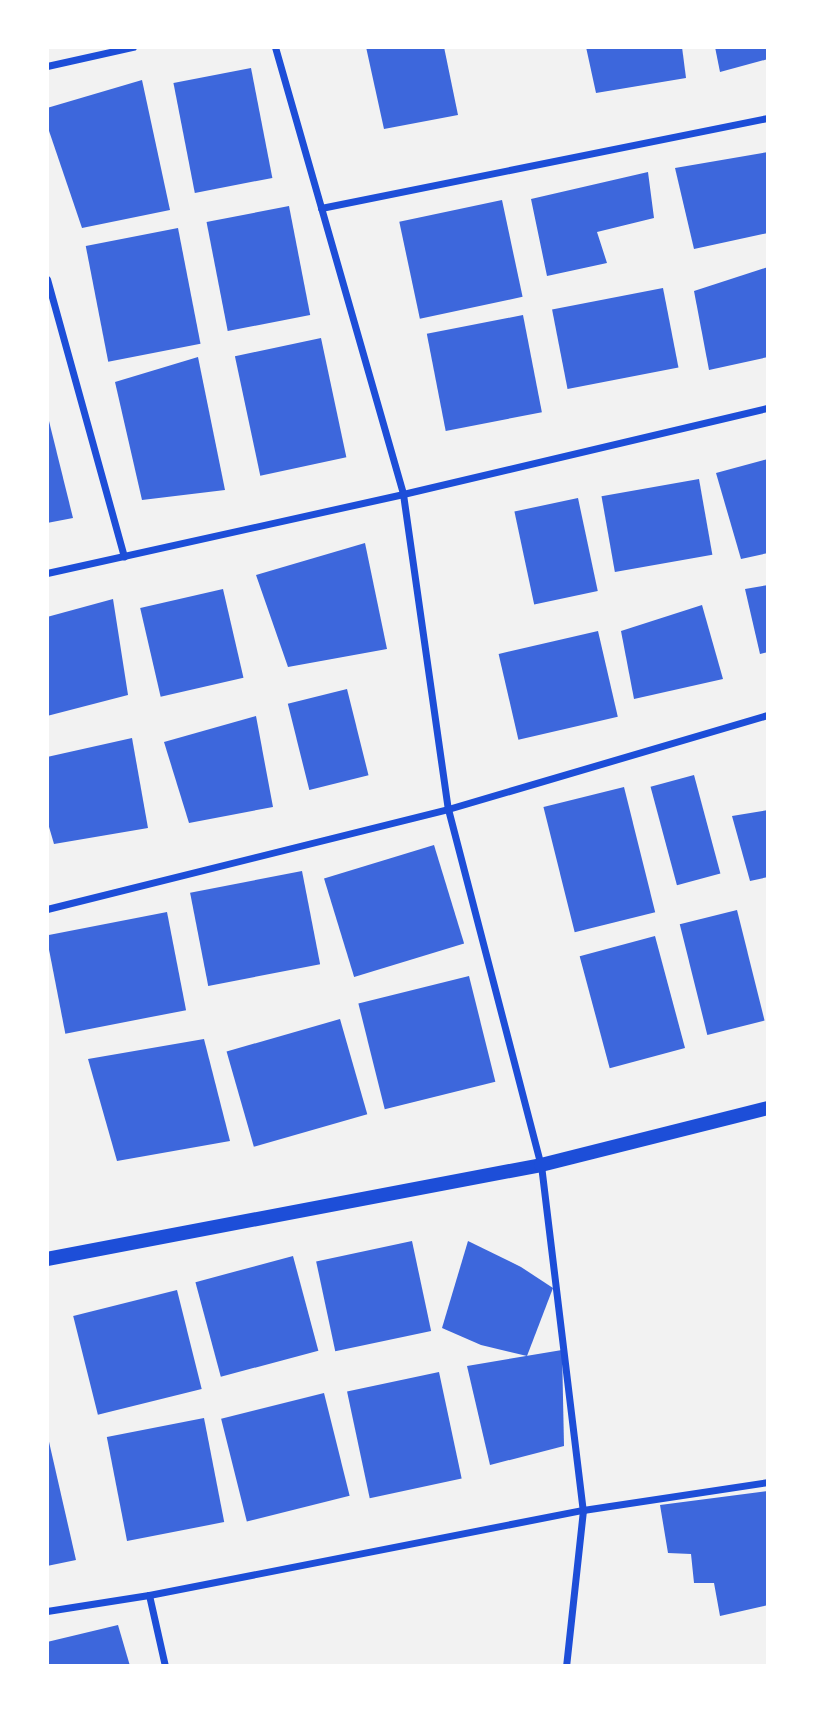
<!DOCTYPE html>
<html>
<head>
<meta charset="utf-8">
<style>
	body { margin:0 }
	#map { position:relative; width:815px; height:1713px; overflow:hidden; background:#f2f2f2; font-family:Rubik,sans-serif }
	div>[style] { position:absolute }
	.building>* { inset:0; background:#3d67dc; transform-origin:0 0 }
	.minor>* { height:7px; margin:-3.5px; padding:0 3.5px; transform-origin:3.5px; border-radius:3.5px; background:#1d4ed8 }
	.secondary>* { height:14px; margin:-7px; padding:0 7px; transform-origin:7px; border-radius:7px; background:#1d4ed8 }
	span { translate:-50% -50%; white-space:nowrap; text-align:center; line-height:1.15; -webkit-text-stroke:7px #fff; paint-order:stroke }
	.frame { position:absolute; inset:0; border:49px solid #fff; pointer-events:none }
</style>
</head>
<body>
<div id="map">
	<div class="building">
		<div style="clip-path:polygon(366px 47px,444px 47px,458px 115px,384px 129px)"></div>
		<div style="clip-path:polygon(586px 47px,682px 47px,686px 78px,596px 93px)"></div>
		<div style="clip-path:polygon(715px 47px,768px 47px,768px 59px,720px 72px)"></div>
		<div style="left:251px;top:68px;width:112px;height:79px;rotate:79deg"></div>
		<div style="clip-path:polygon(142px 80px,170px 210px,82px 228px,47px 125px,47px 108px)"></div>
		<div style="clip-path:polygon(768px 152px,768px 233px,694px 249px,675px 168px)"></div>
		<div style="clip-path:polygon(648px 172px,654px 218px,597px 232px,607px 263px,547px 276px,531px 199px)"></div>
		<div style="left:502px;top:200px;width:99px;height:105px;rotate:78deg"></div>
		<div style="left:289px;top:206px;width:111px;height:84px;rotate:79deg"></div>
		<div style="left:178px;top:228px;width:118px;height:94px;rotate:79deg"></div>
		<div style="clip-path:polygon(768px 267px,768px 357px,709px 370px,694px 291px)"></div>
		<div style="left:663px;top:288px;width:81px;height:113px;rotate:79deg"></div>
		<div style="left:523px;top:315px;width:99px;height:98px;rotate:79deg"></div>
		<div style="left:321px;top:338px;width:122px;height:88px;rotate:78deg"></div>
		<div style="clip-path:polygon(198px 357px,225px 490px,142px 500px,115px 382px)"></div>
		<div style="clip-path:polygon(47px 413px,73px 518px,47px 523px)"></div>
		<div style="clip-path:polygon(768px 459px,768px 553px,741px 559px,716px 473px)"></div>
		<div style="left:699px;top:479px;width:77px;height:99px;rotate:80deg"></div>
		<div style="left:578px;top:498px;width:95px;height:65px;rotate:78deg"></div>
		<div style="clip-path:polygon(365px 543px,387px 649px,288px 667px,256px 575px)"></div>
		<div style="clip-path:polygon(768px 585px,768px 652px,760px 654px,745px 589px)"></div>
		<div style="left:223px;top:589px;width:91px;height:85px;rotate:77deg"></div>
		<div style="clip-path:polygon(113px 599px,128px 695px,47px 716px,47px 617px)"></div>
		<div style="clip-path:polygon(702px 605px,723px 679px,634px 699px,621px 631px)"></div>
		<div style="left:598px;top:631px;width:88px;height:102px;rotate:77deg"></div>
		<div style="left:347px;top:689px;width:89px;height:61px;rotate:76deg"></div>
		<div style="clip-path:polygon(256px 716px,273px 807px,189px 823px,164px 742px)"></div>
		<div style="clip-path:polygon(132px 738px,148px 828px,54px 844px,47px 820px,47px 757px)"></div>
		<div style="left:694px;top:775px;width:102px;height:45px;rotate:75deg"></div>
		<div style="left:624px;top:787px;width:129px;height:83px;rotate:76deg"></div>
		<div style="clip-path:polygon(768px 810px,768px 877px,750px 881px,732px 816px)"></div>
		<div style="left:434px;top:845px;width:103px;height:115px;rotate:73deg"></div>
		<div style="left:302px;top:871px;width:95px;height:114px;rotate:79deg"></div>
		<div style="left:737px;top:910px;width:114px;height:59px;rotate:76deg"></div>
		<div style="left:167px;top:912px;width:100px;height:123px;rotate:79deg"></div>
		<div style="left:655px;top:936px;width:116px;height:78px;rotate:75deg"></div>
		<div style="left:469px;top:976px;width:109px;height:114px;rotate:76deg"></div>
		<div style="left:340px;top:1019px;width:99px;height:118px;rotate:74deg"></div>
		<div style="clip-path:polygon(204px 1039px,230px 1141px,117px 1161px,88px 1059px)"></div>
		<div style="left:412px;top:1241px;width:92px;height:98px;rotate:78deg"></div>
		<div style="clip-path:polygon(468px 1241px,521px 1267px,553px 1288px,527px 1356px,481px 1345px,442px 1328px)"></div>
		<div style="left:293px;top:1256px;width:98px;height:101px;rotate:75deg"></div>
		<div style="left:177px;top:1290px;width:102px;height:107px;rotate:76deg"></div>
		<div style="clip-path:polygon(562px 1350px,564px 1446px,490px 1465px,467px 1366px)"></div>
		<div style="left:439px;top:1372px;width:109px;height:94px;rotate:78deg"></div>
		<div style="left:324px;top:1393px;width:106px;height:106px;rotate:76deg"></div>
		<div style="left:204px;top:1418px;width:106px;height:99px;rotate:79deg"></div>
		<div style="clip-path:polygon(47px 1433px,76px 1560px,47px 1566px)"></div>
		<div style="clip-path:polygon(768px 1491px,768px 1605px,720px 1616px,714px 1583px,694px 1583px,691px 1554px,668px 1553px,660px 1505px)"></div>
		<div style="clip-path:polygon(118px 1625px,130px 1666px,47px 1666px,47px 1642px)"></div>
	</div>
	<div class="minor">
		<div style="left:275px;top:47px;width:465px;rotate:74deg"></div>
		<div style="left:403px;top:494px;width:318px;rotate:81.9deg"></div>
		<div style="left:448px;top:809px;width:368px;rotate:75.4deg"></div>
		<div style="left:541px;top:1165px;width:348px;rotate:83.1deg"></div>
		<div style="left:583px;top:1510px;width:157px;rotate:96.2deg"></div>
		<div style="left:47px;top:66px;width:88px;rotate:-12.5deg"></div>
		<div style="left:321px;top:208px;width:456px;rotate:-11.4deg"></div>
		<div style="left:47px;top:279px;width:288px;rotate:74.5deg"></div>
		<div style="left:47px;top:573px;width:365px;rotate:-12.5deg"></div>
		<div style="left:403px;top:494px;width:375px;rotate:-13.3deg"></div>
		<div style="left:47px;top:909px;width:413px;rotate:-14deg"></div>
		<div style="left:448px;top:809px;width:334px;rotate:-16.4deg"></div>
		<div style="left:149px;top:1595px;width:73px;rotate:77.3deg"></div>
		<div style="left:47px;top:1611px;width:103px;rotate:-8.9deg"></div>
		<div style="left:149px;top:1595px;width:442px;rotate:-11.1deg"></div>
		<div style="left:583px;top:1510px;width:187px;rotate:-8.6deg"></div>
	</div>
	<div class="secondary">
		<div style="left:47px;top:1259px;width:503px;rotate:-10.77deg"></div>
		<div style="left:541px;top:1165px;width:234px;rotate:-14.1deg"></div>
	</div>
	<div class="frame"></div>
</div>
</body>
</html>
